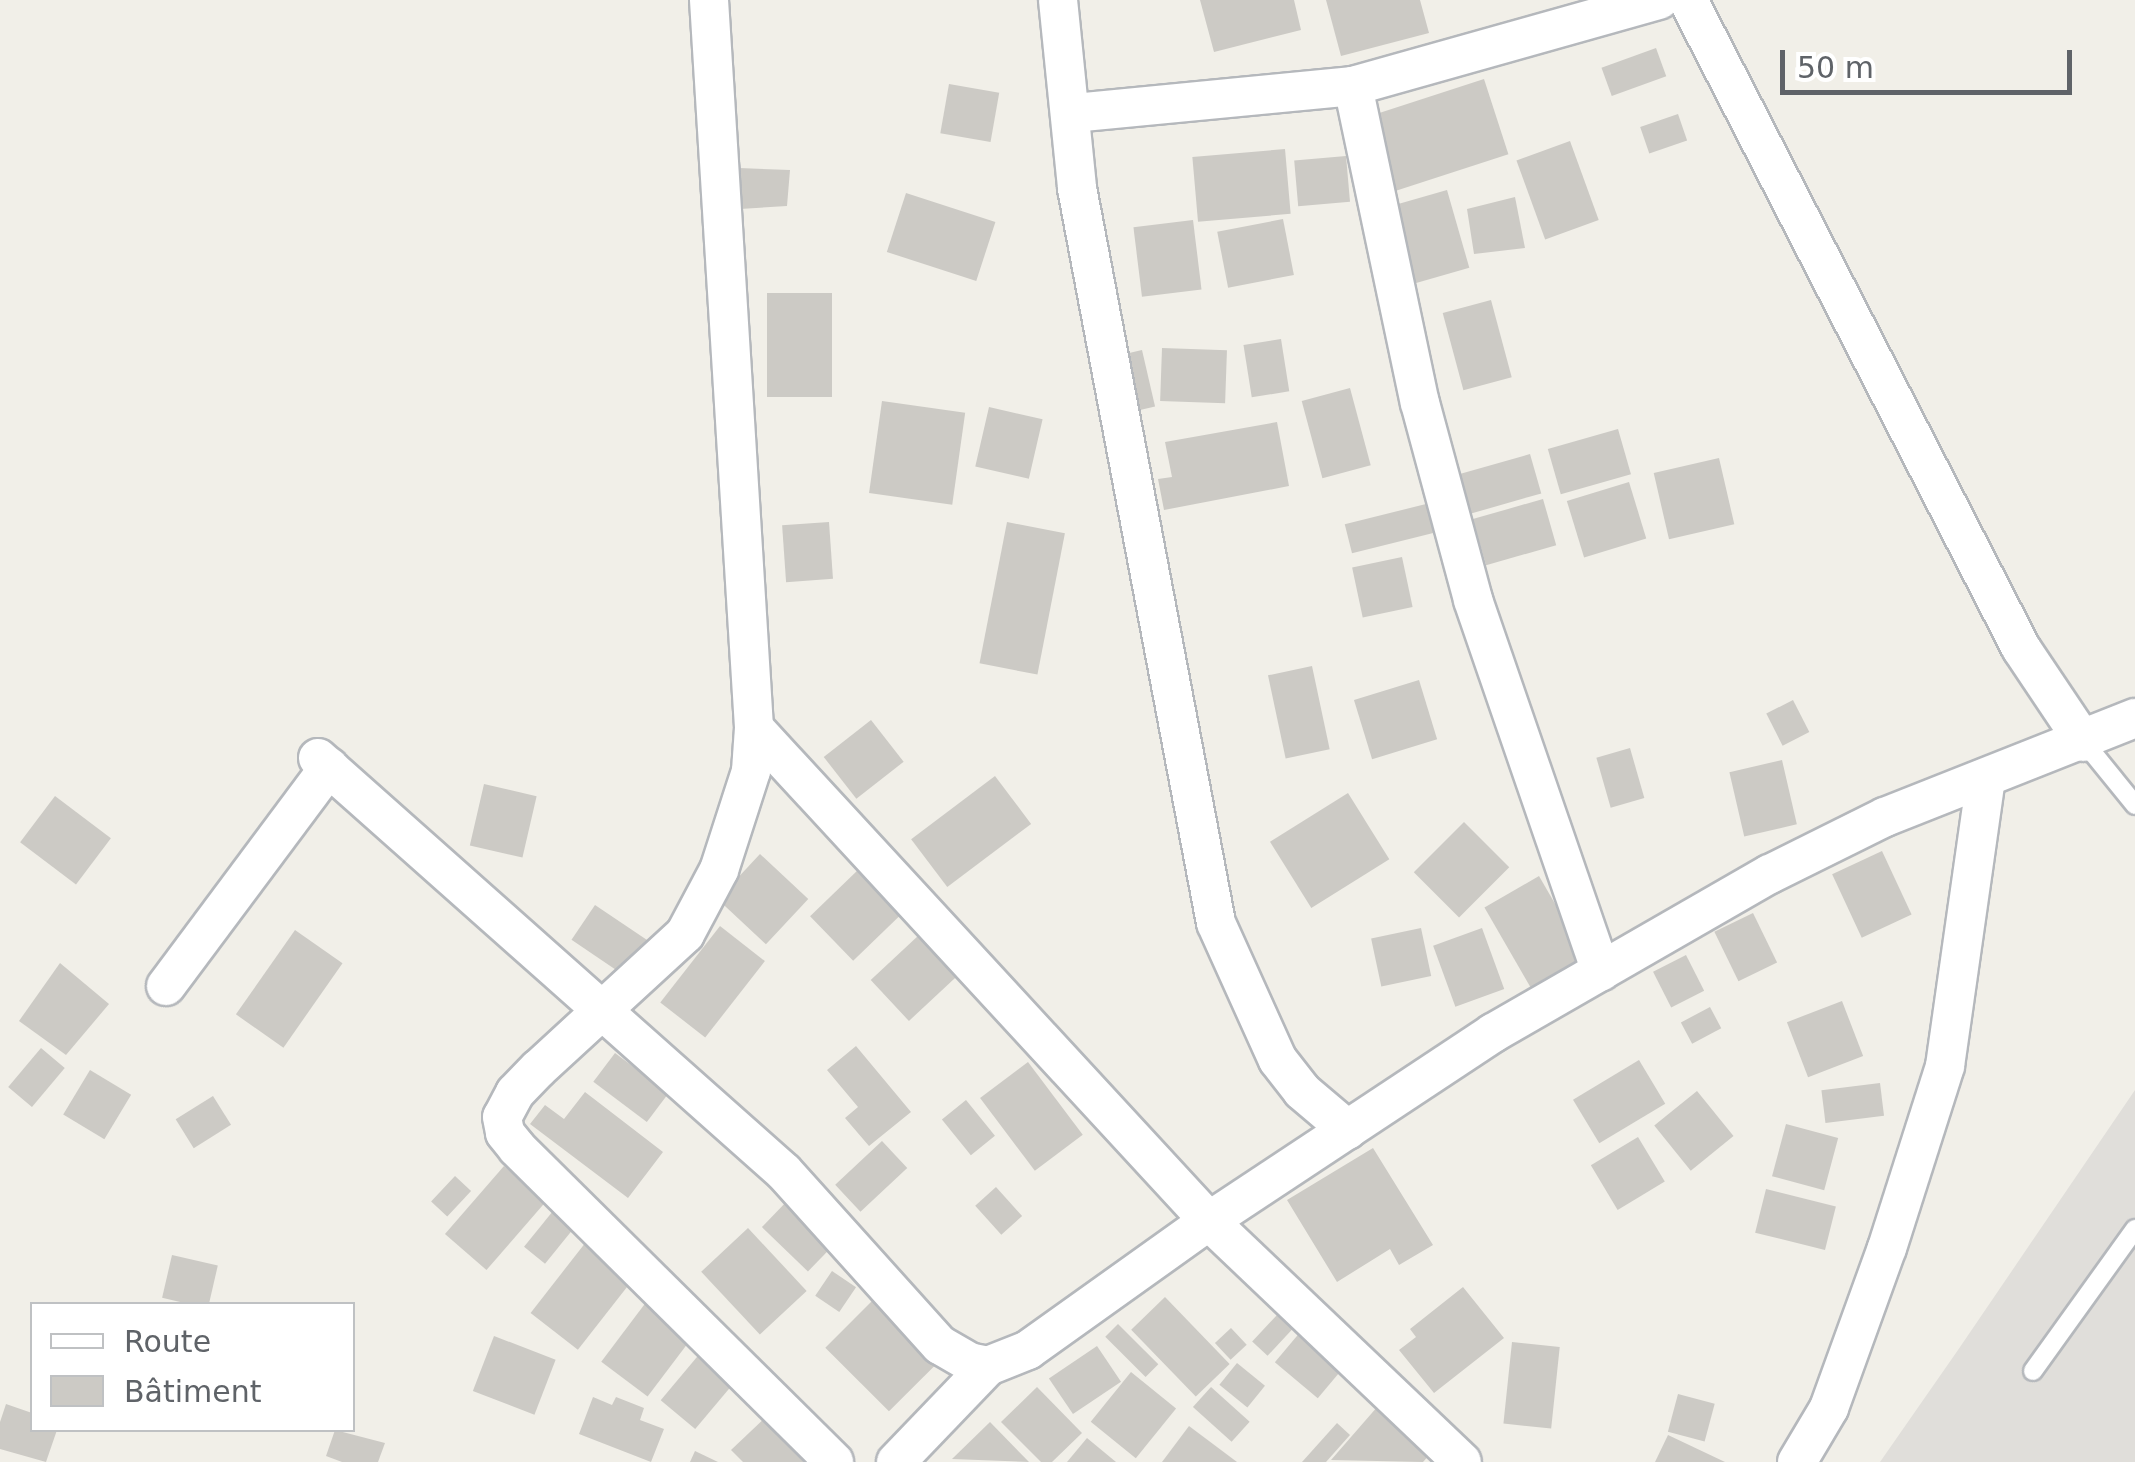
<!DOCTYPE html>
<html>
<head>
<meta charset="utf-8">
<style>
	body { margin:0 }
	#map { position:relative; width:2135px; height:1462px; overflow:hidden; background:#f1efe8; font-family:"DejaVu Sans",sans-serif }
	div>[style] { position:absolute }
	.industrial>* { inset:0; background:#e0deda }
	.building>* { inset:0; background:#cccac5; transform-origin:0 0 }
	.roads { filter:drop-shadow(2px 0 #b5b8bc) drop-shadow(-2px 0 #b5b8bc) drop-shadow(0 2px #b5b8bc) drop-shadow(0 -2px #b5b8bc) }
	.lane>* { height:18px; margin:-9px; padding:0 9px; transform-origin:9px; border-radius:9px; background:#fff }
	.street>* { height:38px; margin:-19px; padding:0 19px; transform-origin:19px; border-radius:19px; background:#fff }
	span { translate:-50% -50%; white-space:nowrap; text-align:center; line-height:1.15; -webkit-text-stroke:8px #fff; paint-order:stroke }
	.legend { position:absolute; left:30px; top:1302px; width:325px; height:130px; box-sizing:border-box; background:#fff; border:2px solid #bfc1c3; margin:0; padding:12px 18px; list-style:none; font-size:30px; color:#5f6368 }
	.legend li { display:flex; align-items:center; gap:20px; height:50px }
	.legend b { width:50px; border:2px solid #bfc1c3 }
	.scale { position:absolute; left:1780px; top:50px; width:292px; height:45px; box-sizing:border-box; border:5px solid #5f6368; border-top:0; padding-left:12px; font-size:30px; line-height:35px; white-space:nowrap; color:#5f6368; -webkit-text-stroke:8px #fff; paint-order:stroke }
</style>
</head>
<body>
<div id="map">
	<div class="industrial">
		<div style="clip-path:polygon(2135px 1090px,2135px 1462px,1880px 1462px,1958px 1350px)"></div>
	</div>
	<div class="building">
		<div style="clip-path:polygon(1200px 0,1294px 0,1301px 30px,1214px 52px)"></div>
		<div style="clip-path:polygon(1326px 0,1420px 0,1429px 33px,1341px 56px)"></div>
		<div style="left:1656px;top:48px;width:30px;height:58px;rotate:70deg"></div>
		<div style="left:1484px;top:79px;width:79px;height:119px;rotate:72deg"></div>
		<div style="left:949px;top:84px;width:51px;height:50px;rotate:10deg"></div>
		<div style="left:1678px;top:114px;width:28px;height:40px;rotate:71deg"></div>
		<div style="left:1570px;top:141px;width:84px;height:57px;rotate:70deg"></div>
		<div style="left:1285px;top:149px;width:65px;height:93px;rotate:85deg"></div>
		<div style="left:1346px;top:156px;width:46px;height:52px;rotate:85deg"></div>
		<div style="clip-path:polygon(739px 168px,790px 170px,787px 206px,740px 209px)"></div>
		<div style="left:1447px;top:190px;width:81px;height:58px;rotate:74deg"></div>
		<div style="left:906px;top:193px;width:94px;height:62px;rotate:18deg"></div>
		<div style="clip-path:polygon(1515px 197px,1525px 248px,1474px 254px,1467px 209px)"></div>
		<div style="left:1283px;top:219px;width:57px;height:67px;rotate:79deg"></div>
		<div style="left:1193px;top:220px;width:70px;height:60px;rotate:83deg"></div>
		<div style="left:767px;top:293px;width:65px;height:104px"></div>
		<div style="left:1491px;top:300px;width:80px;height:50px;rotate:75deg"></div>
		<div style="left:1281px;top:339px;width:53px;height:38px;rotate:81deg"></div>
		<div style="left:1162px;top:348px;width:65px;height:53px;rotate:2deg"></div>
		<div style="left:1142px;top:350px;width:58px;height:33px;rotate:77deg"></div>
		<div style="left:1350px;top:388px;width:80px;height:50px;rotate:75deg"></div>
		<div style="left:882px;top:401px;width:84px;height:93px;rotate:8deg"></div>
		<div style="left:989px;top:407px;width:55px;height:61px;rotate:13deg"></div>
		<div style="clip-path:polygon(1277px 422px,1289px 486px,1164px 510px,1158px 479px,1172px 477px,1165px 442px)"></div>
		<div style="left:1618px;top:429px;width:47px;height:73px;rotate:74deg"></div>
		<div style="left:1530px;top:454px;width:41px;height:73px;rotate:74deg"></div>
		<div style="left:1719px;top:458px;width:68px;height:67px;rotate:77deg"></div>
		<div style="left:1629px;top:482px;width:59px;height:65px;rotate:73deg"></div>
		<div style="left:1543px;top:499px;width:48px;height:73px;rotate:74deg"></div>
		<div style="left:1434px;top:502px;width:30px;height:92px;rotate:76deg"></div>
		<div style="left:829px;top:522px;width:57px;height:47px;rotate:86deg"></div>
		<div style="left:1007px;top:522px;width:59px;height:144px;rotate:11deg"></div>
		<div style="left:1402px;top:557px;width:51px;height:51px;rotate:78deg"></div>
		<div style="left:1312px;top:666px;width:85px;height:45px;rotate:78deg"></div>
		<div style="left:1419px;top:680px;width:62px;height:68px;rotate:73deg"></div>
		<div style="left:1793px;top:700px;width:36px;height:30px;rotate:63deg"></div>
		<div style="left:871px;top:720px;width:53px;height:60px;rotate:52deg"></div>
		<div style="left:1630px;top:748px;width:52px;height:35px;rotate:74deg"></div>
		<div style="left:1782px;top:760px;width:66px;height:54px;rotate:77deg"></div>
		<div style="left:995px;top:776px;width:60px;height:105px;rotate:53deg"></div>
		<div style="left:484px;top:784px;width:54px;height:63px;rotate:13deg"></div>
		<div style="left:1348px;top:793px;width:78px;height:92px;rotate:58deg"></div>
		<div style="left:55px;top:796px;width:70px;height:58px;rotate:37deg"></div>
		<div style="left:1464px;top:822px;width:64px;height:71px;rotate:45deg"></div>
		<div style="left:1882px;top:851px;width:70px;height:55px;rotate:65deg"></div>
		<div style="left:760px;top:854px;width:66px;height:62px;rotate:43deg"></div>
		<div style="left:859px;top:869px;width:62px;height:68px;rotate:46deg"></div>
		<div style="left:1539px;top:876px;width:97px;height:63px;rotate:60deg"></div>
		<div style="left:595px;top:905px;width:65px;height:42px;rotate:34deg"></div>
		<div style="left:1753px;top:913px;width:55px;height:43px;rotate:64deg"></div>
		<div style="left:720px;top:926px;width:57px;height:97px;rotate:38deg"></div>
		<div style="left:1421px;top:928px;width:49px;height:51px;rotate:78deg"></div>
		<div style="left:1482px;top:928px;width:65px;height:52px;rotate:70deg"></div>
		<div style="left:295px;top:930px;width:58px;height:103px;rotate:35deg"></div>
		<div style="left:919px;top:935px;width:56px;height:66px;rotate:47deg"></div>
		<div style="left:1686px;top:955px;width:40px;height:37px;rotate:63deg"></div>
		<div style="clip-path:polygon(60px 963px,109px 1004px,66px 1055px,19px 1021px)"></div>
		<div style="left:1842px;top:1001px;width:59px;height:59px;rotate:69deg"></div>
		<div style="left:1710px;top:1007px;width:24px;height:33px;rotate:62deg"></div>
		<div style="clip-path:polygon(856px 1046px,911px 1112px,869px 1146px,845px 1118px,858px 1107px,827px 1070px)"></div>
		<div style="left:41px;top:1048px;width:31px;height:51px;rotate:40deg"></div>
		<div style="left:615px;top:1053px;width:67px;height:36px;rotate:37deg"></div>
		<div style="left:1639px;top:1060px;width:51px;height:77px;rotate:59deg"></div>
		<div style="left:1028px;top:1062px;width:91px;height:60px;rotate:53deg"></div>
		<div style="left:90px;top:1070px;width:48px;height:52px;rotate:31deg"></div>
		<div style="left:1880px;top:1083px;width:33px;height:59px;rotate:83deg"></div>
		<div style="left:1697px;top:1091px;width:58px;height:55px;rotate:51deg"></div>
		<div style="clip-path:polygon(585px 1092px,663px 1152px,628px 1198px,530px 1124px,545px 1105px,564px 1119px)"></div>
		<div style="left:213px;top:1096px;width:34px;height:44px;rotate:58deg"></div>
		<div style="left:966px;top:1100px;width:46px;height:31px;rotate:51deg"></div>
		<div style="left:1786px;top:1124px;width:54px;height:54px;rotate:15deg"></div>
		<div style="left:1638px;top:1137px;width:52px;height:55px;rotate:59deg"></div>
		<div style="left:882px;top:1141px;width:37px;height:64px;rotate:47deg"></div>
		<div style="clip-path:polygon(1373px 1148px,1433px 1245px,1399px 1265px,1390px 1249px,1337px 1282px,1287px 1200px)"></div>
		<div style="left:504px;top:1166px;width:55px;height:90px;rotate:41deg"></div>
		<div style="left:455px;top:1176px;width:22px;height:35px;rotate:43deg"></div>
		<div style="left:996px;top:1187px;width:39px;height:28px;rotate:48deg"></div>
		<div style="left:1766px;top:1189px;width:72px;height:45px;rotate:14deg"></div>
		<div style="left:789px;top:1199px;width:64px;height:39px;rotate:44deg"></div>
		<div style="left:553px;top:1211px;width:27px;height:46px;rotate:39deg"></div>
		<div style="left:748px;top:1228px;width:86px;height:64px;rotate:47deg"></div>
		<div style="left:586px;top:1242px;width:60px;height:90px;rotate:38deg"></div>
		<div style="left:172px;top:1255px;width:47px;height:44px;rotate:13deg"></div>
		<div style="left:832px;top:1271px;width:29px;height:30px;rotate:34deg"></div>
		<div style="clip-path:polygon(1463px 1287px,1504px 1338px,1434px 1393px,1399px 1350px,1416px 1337px,1410px 1329px)"></div>
		<div style="left:1165px;top:1297px;width:93px;height:47px;rotate:46deg"></div>
		<div style="left:647px;top:1301px;width:58px;height:76px;rotate:37deg"></div>
		<div style="left:872px;top:1301px;width:90px;height:66px;rotate:45deg"></div>
		<div style="left:1289px;top:1302px;width:21px;height:54px;rotate:43deg"></div>
		<div style="left:1118px;top:1324px;width:57px;height:18px;rotate:45deg"></div>
		<div style="left:1307px;top:1324px;width:56px;height:50px;rotate:40deg"></div>
		<div style="left:1231px;top:1328px;width:23px;height:22px;rotate:47deg"></div>
		<div style="left:494px;top:1336px;width:66px;height:59px;rotate:21deg"></div>
		<div style="left:1512px;top:1342px;width:48px;height:82px;rotate:6deg"></div>
		<div style="left:707px;top:1345px;width:45px;height:72px;rotate:40deg"></div>
		<div style="left:1097px;top:1346px;width:43px;height:58px;rotate:56deg"></div>
		<div style="left:1237px;top:1363px;width:36px;height:28px;rotate:39deg"></div>
		<div style="left:1131px;top:1372px;width:58px;height:64px;rotate:39deg"></div>
		<div style="clip-path:polygon(1037px 1387px,1082px 1433px,1052px 1462px,1041px 1462px,1001px 1422px)"></div>
		<div style="left:1211px;top:1387px;width:52px;height:27px;rotate:42deg"></div>
		<div style="left:1678px;top:1394px;width:38px;height:39px;rotate:15deg"></div>
		<div style="clip-path:polygon(593px 1397px,612px 1405px,616px 1397px,644px 1408px,640px 1420px,664px 1429px,651px 1462px,579px 1434px)"></div>
		<div style="clip-path:polygon(6px 1404px,32px 1413px,32px 1430px,57px 1430px,46px 1462px,0 1449px,0 1422px)"></div>
		<div style="clip-path:polygon(1378px 1406px,1432px 1452px,1423px 1462px,1331px 1460px)"></div>
		<div style="clip-path:polygon(769px 1414px,815px 1462px,743px 1462px,731px 1450px)"></div>
		<div style="clip-path:polygon(990px 1422px,1029px 1462px,952px 1459px)"></div>
		<div style="clip-path:polygon(1337px 1423px,1350px 1435px,1326px 1462px,1302px 1462px)"></div>
		<div style="clip-path:polygon(1189px 1426px,1237px 1462px,1162px 1462px)"></div>
		<div style="clip-path:polygon(335px 1430px,385px 1443px,378px 1462px,342px 1462px,326px 1456px)"></div>
		<div style="clip-path:polygon(1668px 1435px,1725px 1462px,1655px 1462px)"></div>
		<div style="clip-path:polygon(1087px 1438px,1116px 1462px,1067px 1462px)"></div>
		<div style="clip-path:polygon(695px 1451px,718px 1462px,690px 1462px)"></div>
	</div>
	<div class="roads">
		<div class="lane">
			<div style="left:2084px;top:742px;width:81px;rotate:51deg"></div>
			<div style="left:2033px;top:1371px;width:175px;rotate:-54.3deg"></div>
		</div>
		<div class="street">
			<div style="left:709px;top:0;width:729px;rotate:86.46deg"></div>
			<div style="left:754px;top:728px;width:43px;rotate:94deg"></div>
			<div style="left:751px;top:771px;width:104px;rotate:107.9deg"></div>
			<div style="left:719px;top:870px;width:72px;rotate:118deg"></div>
			<div style="left:685px;top:934px;width:200px;rotate:137.4deg"></div>
			<div style="left:538px;top:1069px;width:33px;rotate:134deg"></div>
			<div style="left:515px;top:1093px;width:27px;rotate:118deg"></div>
			<div style="left:502px;top:1117px;width:16px;rotate:79deg"></div>
			<div style="left:505px;top:1133px;width:19px;rotate:51deg"></div>
			<div style="left:517px;top:1148px;width:446px;rotate:44.7deg"></div>
			<div style="left:1058px;top:0;width:189px;rotate:84.2deg"></div>
			<div style="left:1077px;top:188px;width:748px;rotate:79.29deg"></div>
			<div style="left:1216px;top:923px;width:150px;rotate:65.7deg"></div>
			<div style="left:1278px;top:1060px;width:39px;rotate:52deg"></div>
			<div style="left:1302px;top:1091px;width:60px;rotate:40.3deg"></div>
			<div style="left:1688px;top:0;width:729px;rotate:62.8deg"></div>
			<div style="left:2021px;top:648px;width:113px;rotate:56.2deg"></div>
			<div style="left:1353px;top:86px;width:324px;rotate:78.1deg"></div>
			<div style="left:1420px;top:403px;width:204px;rotate:74.9deg"></div>
			<div style="left:1473px;top:600px;width:393px;rotate:71deg"></div>
			<div style="left:1073px;top:113px;width:281px;rotate:-5.5deg"></div>
			<div style="left:1353px;top:86px;width:318px;rotate:-15.7deg"></div>
			<div style="left:754px;top:728px;width:671px;rotate:47.3deg"></div>
			<div style="left:1209px;top:1221px;width:349px;rotate:43.6deg"></div>
			<div style="left:318px;top:758px;width:623px;rotate:41.62deg"></div>
			<div style="left:784px;top:1172px;width:233px;rotate:48deg"></div>
			<div style="left:940px;top:1345px;width:34px;rotate:30deg"></div>
			<div style="left:969px;top:1362px;width:19px;rotate:12deg"></div>
			<div style="left:988px;top:1366px;width:43px;rotate:-21.8deg"></div>
			<div style="left:1028px;top:1350px;width:222px;rotate:-35.5deg"></div>
			<div style="left:1209px;top:1221px;width:341px;rotate:-33.5deg"></div>
			<div style="left:1493px;top:1033px;width:319px;rotate:-29.9deg"></div>
			<div style="left:1770px;top:874px;width:128px;rotate:-26.4deg"></div>
			<div style="left:1885px;top:817px;width:269px;rotate:-21.6deg"></div>
			<div style="left:166px;top:986px;width:273px;rotate:-53.3deg"></div>
			<div style="left:896px;top:1462px;width:133px;rotate:-46.2deg"></div>
			<div style="left:1797px;top:1462px;width:63px;rotate:-59.3deg"></div>
			<div style="left:1829px;top:1408px;width:170px;rotate:-70.1deg"></div>
			<div style="left:1887px;top:1248px;width:191px;rotate:-72.3deg"></div>
			<div style="left:1945px;top:1066px;width:291px;rotate:-81.9deg"></div>
		</div>
	</div>
	<ul class="legend">
	<li><b style="height:12px;background:#fff"></b>Route</li>
	<li><b style="height:28px;background:#cccac5"></b>Bâtiment</li>
	</ul>
	<div class="scale">50 m</div>
</div>
</body>
</html>
